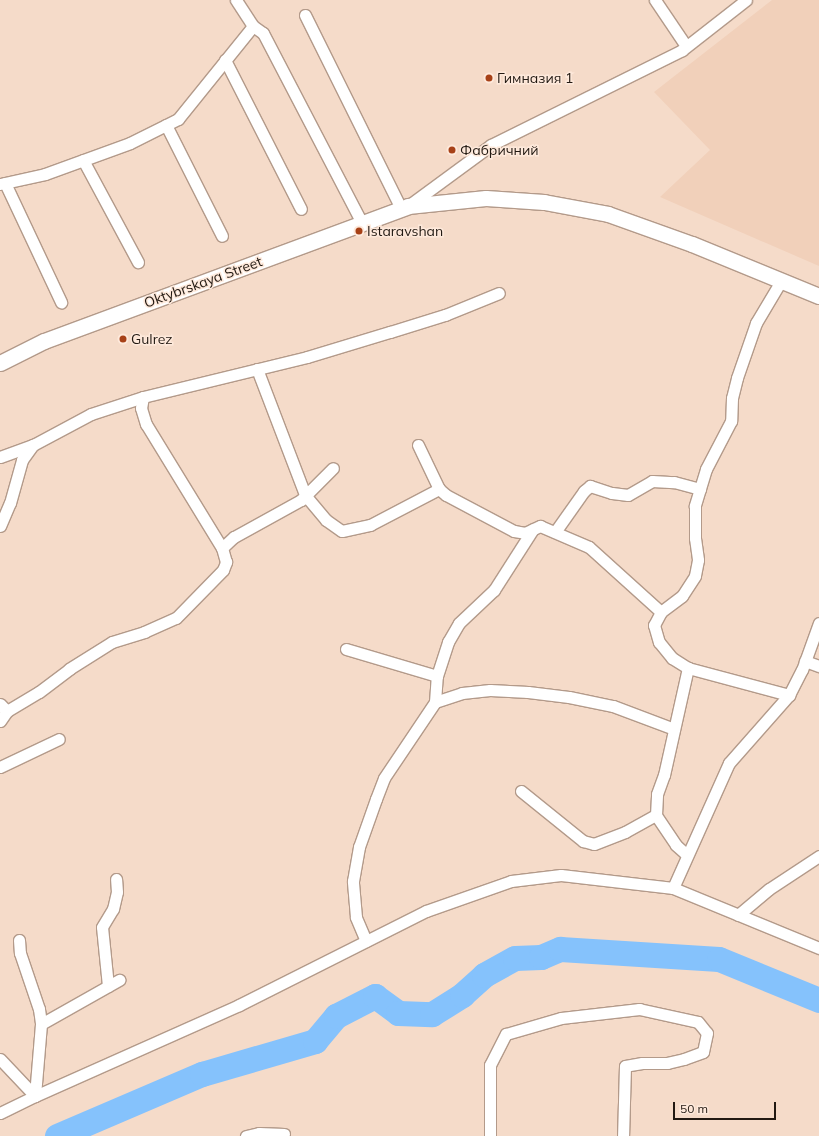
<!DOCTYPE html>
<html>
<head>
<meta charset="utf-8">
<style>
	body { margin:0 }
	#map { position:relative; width:819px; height:1136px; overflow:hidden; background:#f5dbc9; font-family:Mulish,sans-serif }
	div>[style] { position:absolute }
	.built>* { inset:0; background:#f1d0ba }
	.river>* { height:25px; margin:-12.5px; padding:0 12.5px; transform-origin:12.5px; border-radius:12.5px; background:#85c2fc }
	.roads { filter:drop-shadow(1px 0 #b39a8a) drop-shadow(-1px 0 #b39a8a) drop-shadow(0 1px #b39a8a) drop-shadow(0 -1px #b39a8a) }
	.minor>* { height:11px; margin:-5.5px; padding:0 5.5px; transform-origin:5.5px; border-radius:5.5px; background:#fff }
	.secondary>* { height:15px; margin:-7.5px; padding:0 7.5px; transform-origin:7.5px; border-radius:7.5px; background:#fff }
	.dots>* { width:11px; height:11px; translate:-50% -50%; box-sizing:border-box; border:2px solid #fee9db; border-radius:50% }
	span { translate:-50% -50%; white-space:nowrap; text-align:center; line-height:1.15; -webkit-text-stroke:3px #fee9db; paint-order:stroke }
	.poi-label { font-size:14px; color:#221912 }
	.left { translate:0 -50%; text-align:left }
	.street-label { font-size:14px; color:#221912 }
	.scale { position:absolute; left:673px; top:1102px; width:103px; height:18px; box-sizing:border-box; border:2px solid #221912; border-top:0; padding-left:5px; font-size:12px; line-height:14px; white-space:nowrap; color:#221912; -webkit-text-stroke:3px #fee9db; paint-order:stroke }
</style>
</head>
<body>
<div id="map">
	<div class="built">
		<div style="clip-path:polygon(772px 0,819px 0,819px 266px,660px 197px,710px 150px,654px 92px)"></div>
	</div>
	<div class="river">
		<div style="left:57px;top:1136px;width:158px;rotate:-23.2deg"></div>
		<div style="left:202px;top:1074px;width:118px;rotate:-16.3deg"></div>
		<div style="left:315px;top:1041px;width:33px;rotate:-50deg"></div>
		<div style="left:336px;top:1016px;width:44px;rotate:-27.1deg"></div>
		<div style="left:375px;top:996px;width:29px;rotate:36deg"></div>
		<div style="left:398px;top:1013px;width:34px;rotate:2deg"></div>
		<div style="left:432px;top:1014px;width:36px;rotate:-32deg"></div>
		<div style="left:462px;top:995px;width:30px;rotate:-42deg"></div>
		<div style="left:484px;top:975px;width:35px;rotate:-29deg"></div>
		<div style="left:515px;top:958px;width:26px;rotate:-2deg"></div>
		<div style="left:541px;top:957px;width:21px;rotate:-23deg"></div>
		<div style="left:560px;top:949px;width:159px;rotate:3.6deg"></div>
		<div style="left:719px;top:959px;width:108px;rotate:22.3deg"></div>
	</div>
	<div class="roads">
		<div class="minor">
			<div style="left:236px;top:0;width:31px;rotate:57deg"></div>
			<div style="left:655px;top:0;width:55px;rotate:56deg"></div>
			<div style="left:305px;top:15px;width:216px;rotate:63.6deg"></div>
			<div style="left:225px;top:60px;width:167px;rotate:63deg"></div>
			<div style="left:166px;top:125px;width:124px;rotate:63.2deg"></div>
			<div style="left:83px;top:160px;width:116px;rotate:61.7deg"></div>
			<div style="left:5px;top:183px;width:132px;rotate:64.8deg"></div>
			<div style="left:0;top:184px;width:46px;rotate:-12.5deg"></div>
			<div style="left:45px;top:174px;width:90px;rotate:-20deg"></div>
			<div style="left:130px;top:143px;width:54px;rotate:-26.6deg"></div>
			<div style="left:178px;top:119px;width:119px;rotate:-51.1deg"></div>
			<div style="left:253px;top:26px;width:12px;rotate:35deg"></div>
			<div style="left:263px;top:33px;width:214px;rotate:62.5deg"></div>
			<div style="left:408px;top:206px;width:103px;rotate:-36.3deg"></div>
			<div style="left:491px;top:145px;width:213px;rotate:-26.4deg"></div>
			<div style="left:682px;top:50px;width:81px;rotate:-38deg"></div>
			<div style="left:781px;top:281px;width:49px;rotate:120.8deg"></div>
			<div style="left:756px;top:323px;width:58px;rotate:109.1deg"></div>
			<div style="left:737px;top:378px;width:21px;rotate:104deg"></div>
			<div style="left:732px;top:398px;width:23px;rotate:92deg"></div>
			<div style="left:731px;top:421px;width:54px;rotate:117.5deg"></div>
			<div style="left:706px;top:469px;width:39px;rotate:107deg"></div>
			<div style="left:695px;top:506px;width:32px;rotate:90deg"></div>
			<div style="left:695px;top:538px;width:22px;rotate:82deg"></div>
			<div style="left:698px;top:560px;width:16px;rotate:101deg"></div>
			<div style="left:695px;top:576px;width:24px;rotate:123deg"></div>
			<div style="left:682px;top:596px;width:26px;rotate:143deg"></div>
			<div style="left:661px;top:612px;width:15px;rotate:118deg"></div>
			<div style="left:654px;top:625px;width:18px;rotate:74deg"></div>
			<div style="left:659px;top:642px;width:21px;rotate:51deg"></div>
			<div style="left:672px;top:658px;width:19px;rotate:32deg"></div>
			<div style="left:688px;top:668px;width:105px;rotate:15deg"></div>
			<div style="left:257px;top:369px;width:135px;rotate:69.1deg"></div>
			<div style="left:305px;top:495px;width:33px;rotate:50deg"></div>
			<div style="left:326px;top:520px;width:19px;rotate:35deg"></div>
			<div style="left:342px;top:531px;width:29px;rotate:-12deg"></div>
			<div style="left:370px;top:525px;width:78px;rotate:-27.6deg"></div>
			<div style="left:439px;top:489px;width:9px;rotate:41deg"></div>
			<div style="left:446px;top:495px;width:77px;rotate:27.9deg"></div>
			<div style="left:514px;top:531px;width:11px;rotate:10deg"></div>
			<div style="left:525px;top:533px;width:17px;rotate:-25deg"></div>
			<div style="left:540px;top:526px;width:53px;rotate:23.2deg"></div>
			<div style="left:589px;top:547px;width:97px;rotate:42.1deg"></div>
			<div style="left:143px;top:397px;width:11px;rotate:100deg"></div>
			<div style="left:141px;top:408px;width:17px;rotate:73deg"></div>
			<div style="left:146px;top:424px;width:145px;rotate:58.5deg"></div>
			<div style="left:418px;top:445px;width:49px;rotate:64.5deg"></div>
			<div style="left:0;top:457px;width:35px;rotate:-20deg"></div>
			<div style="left:0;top:526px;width:25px;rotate:-67deg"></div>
			<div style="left:10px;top:503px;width:45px;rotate:-74.4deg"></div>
			<div style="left:22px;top:460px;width:19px;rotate:-54deg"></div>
			<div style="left:33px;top:445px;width:66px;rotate:-28.1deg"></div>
			<div style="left:91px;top:414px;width:55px;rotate:-18.1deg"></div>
			<div style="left:143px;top:397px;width:169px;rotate:-13.7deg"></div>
			<div style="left:307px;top:357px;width:87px;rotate:-16.8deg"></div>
			<div style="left:390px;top:332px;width:58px;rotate:-17.2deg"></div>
			<div style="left:445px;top:315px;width:58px;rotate:-22.2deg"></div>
			<div style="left:555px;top:532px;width:50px;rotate:-54.7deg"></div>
			<div style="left:584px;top:491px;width:8px;rotate:-40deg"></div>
			<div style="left:590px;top:486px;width:23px;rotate:18deg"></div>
			<div style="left:612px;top:493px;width:16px;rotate:7deg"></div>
			<div style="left:628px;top:495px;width:28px;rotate:-30deg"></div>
			<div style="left:652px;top:481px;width:22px;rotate:3deg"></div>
			<div style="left:674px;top:482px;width:27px;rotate:15deg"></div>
			<div style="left:346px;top:649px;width:95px;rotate:16.5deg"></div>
			<div style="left:805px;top:661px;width:15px;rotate:20deg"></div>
			<div style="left:435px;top:702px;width:28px;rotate:-18deg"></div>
			<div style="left:462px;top:693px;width:28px;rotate:-6deg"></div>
			<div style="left:490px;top:690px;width:38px;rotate:3deg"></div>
			<div style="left:528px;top:692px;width:41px;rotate:7deg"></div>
			<div style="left:569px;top:697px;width:45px;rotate:11.6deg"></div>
			<div style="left:613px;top:706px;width:65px;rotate:20.7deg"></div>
			<div style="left:0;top:704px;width:10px;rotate:45deg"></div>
			<div style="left:0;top:721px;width:12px;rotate:-55deg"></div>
			<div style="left:7px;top:711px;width:37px;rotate:-31deg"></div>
			<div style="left:39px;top:692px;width:38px;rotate:-37deg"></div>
			<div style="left:69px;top:669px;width:51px;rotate:-32.1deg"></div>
			<div style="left:112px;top:642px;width:34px;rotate:-17deg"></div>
			<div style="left:144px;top:632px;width:35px;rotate:-24deg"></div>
			<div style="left:176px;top:618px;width:67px;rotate:-45.6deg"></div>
			<div style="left:223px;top:570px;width:9px;rotate:-69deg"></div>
			<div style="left:226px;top:562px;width:15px;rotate:-106deg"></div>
			<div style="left:222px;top:548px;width:16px;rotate:-43deg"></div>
			<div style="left:234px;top:537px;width:77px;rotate:-28.9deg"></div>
			<div style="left:301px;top:500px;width:45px;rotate:-45deg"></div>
			<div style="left:0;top:767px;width:65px;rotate:-25.4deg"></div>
			<div style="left:521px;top:791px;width:80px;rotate:38.9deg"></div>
			<div style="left:583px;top:841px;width:11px;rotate:15deg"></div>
			<div style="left:594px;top:844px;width:33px;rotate:-21deg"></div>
			<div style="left:625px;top:832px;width:35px;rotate:-29deg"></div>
			<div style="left:687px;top:855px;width:15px;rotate:-138deg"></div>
			<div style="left:676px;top:845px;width:36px;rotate:-124deg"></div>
			<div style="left:656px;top:815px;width:21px;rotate:-87deg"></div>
			<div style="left:657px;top:794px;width:20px;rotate:-70deg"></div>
			<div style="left:664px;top:775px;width:110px;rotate:-77.4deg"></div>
			<div style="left:673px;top:888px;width:137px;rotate:-65.9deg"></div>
			<div style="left:729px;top:763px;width:91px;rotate:-48.6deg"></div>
			<div style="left:789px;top:695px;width:28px;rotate:-63deg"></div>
			<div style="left:802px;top:670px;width:50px;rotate:-70.1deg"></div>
			<div style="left:738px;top:915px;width:40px;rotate:-40deg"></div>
			<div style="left:769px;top:889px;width:60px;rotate:-33.4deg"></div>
			<div style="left:19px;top:940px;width:13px;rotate:86deg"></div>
			<div style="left:20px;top:953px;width:59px;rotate:71.3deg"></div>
			<div style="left:39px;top:1009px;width:15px;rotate:82deg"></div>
			<div style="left:41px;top:1024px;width:72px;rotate:94.8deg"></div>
			<div style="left:366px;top:941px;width:26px;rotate:-113deg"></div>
			<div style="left:356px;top:917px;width:36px;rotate:-95deg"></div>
			<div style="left:353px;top:881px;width:35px;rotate:-80deg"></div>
			<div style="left:359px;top:847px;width:51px;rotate:-70.5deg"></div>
			<div style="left:376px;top:799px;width:22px;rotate:-69deg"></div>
			<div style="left:384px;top:778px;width:92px;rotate:-56.1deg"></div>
			<div style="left:435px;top:702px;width:26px;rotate:-86deg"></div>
			<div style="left:437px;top:676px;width:36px;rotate:-72deg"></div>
			<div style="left:448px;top:642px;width:22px;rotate:-60deg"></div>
			<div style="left:459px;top:623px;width:48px;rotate:-43.3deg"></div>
			<div style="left:494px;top:590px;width:72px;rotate:-57.4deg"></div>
			<div style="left:108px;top:986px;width:59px;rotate:-95.8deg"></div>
			<div style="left:102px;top:927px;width:21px;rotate:-59deg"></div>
			<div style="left:113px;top:909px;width:17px;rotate:-77deg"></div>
			<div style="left:117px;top:892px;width:13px;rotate:-94deg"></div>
			<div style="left:41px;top:1024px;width:90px;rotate:-29.4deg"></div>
			<div style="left:0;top:1059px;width:51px;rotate:46.6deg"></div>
			<div style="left:0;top:1113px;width:39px;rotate:-26deg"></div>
			<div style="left:35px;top:1096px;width:223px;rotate:-24deg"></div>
			<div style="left:239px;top:1005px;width:209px;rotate:-26.7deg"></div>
			<div style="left:426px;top:911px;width:90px;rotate:-19.4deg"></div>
			<div style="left:511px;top:881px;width:50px;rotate:-6.8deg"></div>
			<div style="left:561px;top:875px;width:113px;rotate:6.6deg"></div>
			<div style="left:673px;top:888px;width:158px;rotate:22.3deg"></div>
			<div style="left:246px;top:1136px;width:13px;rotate:-13deg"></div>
			<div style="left:259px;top:1133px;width:25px;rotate:2deg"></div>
			<div style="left:490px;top:1136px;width:71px;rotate:-90deg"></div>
			<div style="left:490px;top:1065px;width:35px;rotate:-63deg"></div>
			<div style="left:506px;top:1034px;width:57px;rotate:-16.2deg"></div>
			<div style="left:561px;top:1018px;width:79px;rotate:-6.6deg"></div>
			<div style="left:639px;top:1009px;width:60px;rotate:12.4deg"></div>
			<div style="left:698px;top:1022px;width:14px;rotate:51deg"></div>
			<div style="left:707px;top:1033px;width:19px;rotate:102deg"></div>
			<div style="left:703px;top:1052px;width:20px;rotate:160deg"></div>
			<div style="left:684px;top:1059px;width:17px;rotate:167deg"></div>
			<div style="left:667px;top:1063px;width:25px;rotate:180deg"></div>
			<div style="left:642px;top:1063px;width:17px;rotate:170deg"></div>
			<div style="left:625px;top:1066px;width:70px;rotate:91.6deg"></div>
		</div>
		<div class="secondary">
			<div style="left:0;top:363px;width:49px;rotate:-26.6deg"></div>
			<div style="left:44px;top:341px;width:388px;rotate:-20.3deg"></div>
			<div style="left:408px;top:206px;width:78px;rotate:-5.9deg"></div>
			<div style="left:486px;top:198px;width:58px;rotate:3.9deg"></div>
			<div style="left:544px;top:202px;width:65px;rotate:10.6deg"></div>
			<div style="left:608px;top:214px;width:89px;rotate:19.7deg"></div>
			<div style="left:692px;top:244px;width:137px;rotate:22.3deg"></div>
		</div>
	</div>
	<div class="dots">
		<div style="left:489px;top:78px;background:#a74117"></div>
		<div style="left:452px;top:150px;background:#a74117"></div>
		<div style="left:359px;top:231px;background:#a74117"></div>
		<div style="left:123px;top:339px;background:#a74117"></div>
	</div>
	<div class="poi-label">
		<span class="left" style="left:497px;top:78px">Гимназия 1</span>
		<span class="left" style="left:460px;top:150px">Фабричний</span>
		<span class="left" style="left:367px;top:231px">Istaravshan</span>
		<span class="left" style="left:131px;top:339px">Gulrez</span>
	</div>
	<div class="street-label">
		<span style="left:203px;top:282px;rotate:-20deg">Oktybrskaya Street</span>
	</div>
	<div class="scale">50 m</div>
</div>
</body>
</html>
